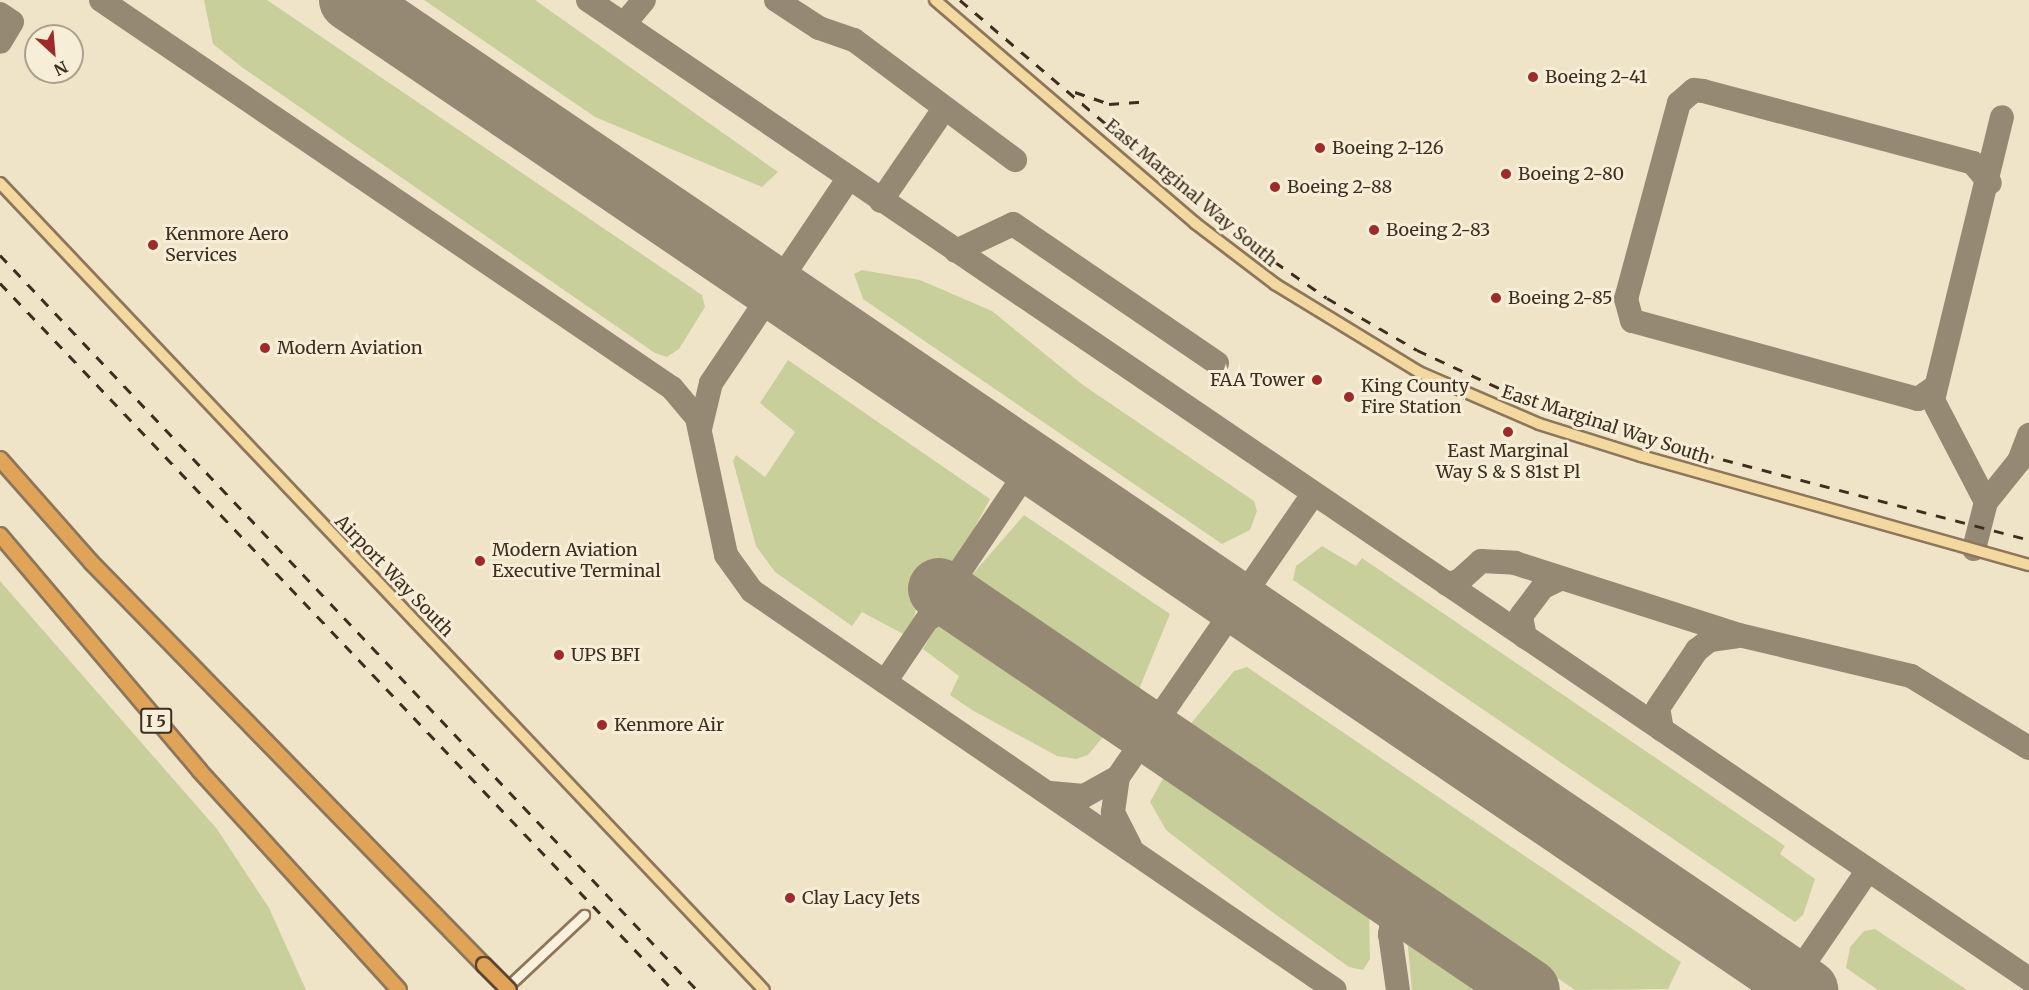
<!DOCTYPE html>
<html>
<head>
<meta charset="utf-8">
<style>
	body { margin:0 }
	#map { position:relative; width:2029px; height:990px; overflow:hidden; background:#f0e4c8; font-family:Merriweather,serif }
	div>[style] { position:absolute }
	.green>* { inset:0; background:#c9cf9b }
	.taxiway>* { height:24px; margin:-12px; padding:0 12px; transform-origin:12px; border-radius:12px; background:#968974 }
	.runway>* { height:62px; margin:-31px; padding:0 31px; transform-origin:31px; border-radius:31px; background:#968974 }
	.roads { filter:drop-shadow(2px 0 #8d765c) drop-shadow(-2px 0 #8d765c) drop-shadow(0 2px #8d765c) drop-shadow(0 -2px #8d765c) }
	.minor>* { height:9px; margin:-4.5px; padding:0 4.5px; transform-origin:4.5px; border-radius:4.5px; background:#faf1dc }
	.major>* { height:10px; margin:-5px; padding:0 5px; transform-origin:5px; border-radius:5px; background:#f3d9a0 }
	.highway>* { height:14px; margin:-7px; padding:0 7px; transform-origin:7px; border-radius:7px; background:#e0a458 }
	.rail>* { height:3px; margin-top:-1.5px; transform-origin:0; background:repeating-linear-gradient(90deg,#3d2e20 0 10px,transparent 0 20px) }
	.bridges { filter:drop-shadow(2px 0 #5b4430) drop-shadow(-2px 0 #5b4430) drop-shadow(0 2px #5b4430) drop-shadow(0 -2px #5b4430) }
	.highway-bridge>* { height:14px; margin:-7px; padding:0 7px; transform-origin:7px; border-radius:7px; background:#e0a458 }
	.dots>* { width:16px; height:16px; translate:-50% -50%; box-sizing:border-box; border:3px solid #f7eed8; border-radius:50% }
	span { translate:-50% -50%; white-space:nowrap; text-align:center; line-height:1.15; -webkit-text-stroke:6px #f7eed8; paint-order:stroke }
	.shield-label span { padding:2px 4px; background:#f7eed8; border:2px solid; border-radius:4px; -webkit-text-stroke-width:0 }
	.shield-label { font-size:16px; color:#3d2e20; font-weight:700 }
	.poi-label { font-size:18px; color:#3d2e20 }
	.left { translate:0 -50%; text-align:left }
	.right { translate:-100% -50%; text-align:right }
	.street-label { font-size:18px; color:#3d2e20 }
	.north { position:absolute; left:24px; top:24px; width:60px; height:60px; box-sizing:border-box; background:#f7eed8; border:2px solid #ada18e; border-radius:50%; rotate:154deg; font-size:16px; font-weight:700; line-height:24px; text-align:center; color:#3d2e20 }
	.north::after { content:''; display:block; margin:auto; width:21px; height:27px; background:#9e2a2b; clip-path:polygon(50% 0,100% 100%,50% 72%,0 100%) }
</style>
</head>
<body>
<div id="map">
	<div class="green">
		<div style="clip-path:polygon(204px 0,267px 0,702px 295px,705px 307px,679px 349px,667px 357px,655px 353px,243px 68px,213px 44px)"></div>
		<div style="clip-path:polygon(424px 0,535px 0,778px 172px,762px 187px,595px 117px)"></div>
		<div style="clip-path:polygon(862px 270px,920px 280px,992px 311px,1083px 385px,1254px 501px,1257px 511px,1250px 530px,1222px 544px,863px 299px,854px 274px)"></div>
		<div style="clip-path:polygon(788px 360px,990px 499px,954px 566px,948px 562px,916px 609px,912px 629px,903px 634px,862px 612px,852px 626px,775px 572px,756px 546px,733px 461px,736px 455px,765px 477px,795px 432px,760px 403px)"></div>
		<div style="clip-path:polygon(1024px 515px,1170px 614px,1137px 694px,971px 576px)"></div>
		<div style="clip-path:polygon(1322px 546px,1356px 566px,1362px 558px,1785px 846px,1780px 854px,1815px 879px,1803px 915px,1795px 922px,1293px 580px,1296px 566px)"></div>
		<div style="clip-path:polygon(0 581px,217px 829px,269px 908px,306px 990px,0 990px)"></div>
		<div style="clip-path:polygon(940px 620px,951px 623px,1108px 731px,1088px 755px,1076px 759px,1057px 756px,972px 710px,950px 695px,959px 676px,923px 649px)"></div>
		<div style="clip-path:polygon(1247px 667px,1681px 962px,1668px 989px,1575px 990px,1188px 727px,1234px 671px)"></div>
		<div style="clip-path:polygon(1166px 773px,1369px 910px,1370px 959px,1363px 970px,1349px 967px,1268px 909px,1166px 830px,1150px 802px)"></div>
		<div style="clip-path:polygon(1875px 929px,1967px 990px,1878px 990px,1846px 968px,1850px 947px,1864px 931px)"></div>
		<div style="clip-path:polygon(1407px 938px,1483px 990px,1412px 990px)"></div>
	</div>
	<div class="taxiway">
		<div style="left:101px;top:0;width:690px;rotate:34.2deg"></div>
		<div style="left:672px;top:388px;width:39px;rotate:50deg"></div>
		<div style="left:697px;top:418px;width:140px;rotate:78deg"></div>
		<div style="left:726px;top:555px;width:44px;rotate:54.2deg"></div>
		<div style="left:752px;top:591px;width:706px;rotate:34.39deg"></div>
		<div style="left:588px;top:0;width:1742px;rotate:34.19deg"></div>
		<div style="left:776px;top:0;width:51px;rotate:33.1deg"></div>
		<div style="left:819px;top:28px;width:37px;rotate:19deg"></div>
		<div style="left:854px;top:40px;width:201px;rotate:36.7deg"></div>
		<div style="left:0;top:14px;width:14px;rotate:34deg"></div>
		<div style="left:12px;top:22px;width:23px;rotate:121deg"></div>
		<div style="left:624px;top:24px;width:31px;rotate:-50deg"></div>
		<div style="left:881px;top:201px;width:112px;rotate:-55.6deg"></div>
		<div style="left:956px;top:251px;width:63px;rotate:-25.3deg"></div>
		<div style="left:1013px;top:224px;width:247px;rotate:34.3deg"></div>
		<div style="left:1935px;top:387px;width:21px;rotate:145deg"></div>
		<div style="left:1918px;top:399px;width:296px;rotate:-164.7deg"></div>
		<div style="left:1632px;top:321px;width:23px;rotate:-105deg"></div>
		<div style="left:1626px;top:299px;width:203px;rotate:-74.9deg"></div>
		<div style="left:1679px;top:103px;width:20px;rotate:-41deg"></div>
		<div style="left:1694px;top:90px;width:9px;rotate:6deg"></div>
		<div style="left:1703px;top:91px;width:279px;rotate:14.9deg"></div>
		<div style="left:1973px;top:163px;width:26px;rotate:50deg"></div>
		<div style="left:700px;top:429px;width:47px;rotate:-76.6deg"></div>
		<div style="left:711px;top:383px;width:247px;rotate:-56.1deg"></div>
		<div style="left:1986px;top:502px;width:53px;rotate:-51.2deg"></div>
		<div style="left:2019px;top:461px;width:28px;rotate:-69deg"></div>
		<div style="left:1974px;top:549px;width:49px;rotate:-75.7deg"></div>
		<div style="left:1986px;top:502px;width:115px;rotate:-117.5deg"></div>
		<div style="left:1933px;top:400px;width:291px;rotate:-76.3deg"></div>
		<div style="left:1447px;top:584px;width:12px;rotate:-14deg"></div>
		<div style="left:1459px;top:581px;width:30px;rotate:-42deg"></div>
		<div style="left:1481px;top:561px;width:34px;rotate:3deg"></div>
		<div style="left:1515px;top:563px;width:235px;rotate:17.8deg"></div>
		<div style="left:1739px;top:635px;width:177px;rotate:13.4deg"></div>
		<div style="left:1911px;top:676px;width:138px;rotate:31.4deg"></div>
		<div style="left:928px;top:619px;width:22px;rotate:-32deg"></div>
		<div style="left:947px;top:607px;width:27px;rotate:10deg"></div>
		<div style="left:1525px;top:637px;width:21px;rotate:-101deg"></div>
		<div style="left:1521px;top:616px;width:36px;rotate:-53deg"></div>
		<div style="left:1543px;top:587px;width:19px;rotate:-25deg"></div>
		<div style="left:885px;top:682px;width:263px;rotate:-56deg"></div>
		<div style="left:1662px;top:730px;width:22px;rotate:-100deg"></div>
		<div style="left:1658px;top:708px;width:70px;rotate:-56.1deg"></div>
		<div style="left:1697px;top:650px;width:16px;rotate:-38deg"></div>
		<div style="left:1710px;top:640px;width:27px;rotate:-8deg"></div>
		<div style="left:1051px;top:793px;width:33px;rotate:5deg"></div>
		<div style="left:1084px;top:796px;width:39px;rotate:-29deg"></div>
		<div style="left:1130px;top:846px;width:38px;rotate:-117deg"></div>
		<div style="left:1113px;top:812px;width:35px;rotate:-82deg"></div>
		<div style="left:1118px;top:777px;width:344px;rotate:-55.4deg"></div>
		<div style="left:1396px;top:900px;width:35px;rotate:100deg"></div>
		<div style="left:1390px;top:934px;width:57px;rotate:81.9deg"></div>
		<div style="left:1763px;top:990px;width:32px;rotate:-18deg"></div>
		<div style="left:1793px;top:980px;width:133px;rotate:-55.7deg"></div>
	</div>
	<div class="runway">
		<div style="left:350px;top:0;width:1762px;rotate:34.2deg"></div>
		<div style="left:939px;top:589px;width:713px;rotate:34.2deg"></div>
	</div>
	<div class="roads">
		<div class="minor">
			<div style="left:504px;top:990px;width:110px;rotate:-43.2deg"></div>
		</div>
		<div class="major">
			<div style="left:935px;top:0;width:343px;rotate:40.6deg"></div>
			<div style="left:1195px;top:223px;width:101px;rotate:37.3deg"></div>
			<div style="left:1275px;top:284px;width:169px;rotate:31.4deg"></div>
			<div style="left:1419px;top:372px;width:131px;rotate:23.4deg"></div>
			<div style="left:1539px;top:424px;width:107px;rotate:17.4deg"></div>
			<div style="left:1641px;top:456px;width:403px;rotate:15.7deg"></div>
			<div style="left:0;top:183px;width:1111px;rotate:46.57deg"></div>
		</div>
		<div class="highway">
			<div style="left:0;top:459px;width:137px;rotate:48.5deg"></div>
			<div style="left:91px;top:562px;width:563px;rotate:45.72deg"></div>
			<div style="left:0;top:535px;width:308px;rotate:49.7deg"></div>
			<div style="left:199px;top:770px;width:297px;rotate:47.7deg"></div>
		</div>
	</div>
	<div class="rail">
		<div style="left:960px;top:0;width:370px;rotate:40.3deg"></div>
		<div style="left:1242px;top:239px;width:103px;rotate:34.8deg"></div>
		<div style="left:1327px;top:298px;width:104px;rotate:30deg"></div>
		<div style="left:1417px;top:350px;width:102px;rotate:24.8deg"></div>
		<div style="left:1510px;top:393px;width:103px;rotate:20.4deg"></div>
		<div style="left:1607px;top:429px;width:436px;rotate:14.7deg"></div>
		<div style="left:1075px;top:92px;width:36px;rotate:19deg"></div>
		<div style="left:1109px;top:104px;width:32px;rotate:-4deg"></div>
		<div style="left:0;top:255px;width:1013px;rotate:46.52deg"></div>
		<div style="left:0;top:283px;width:976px;rotate:46.41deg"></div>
	</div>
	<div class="bridges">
		<div class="highway-bridge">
			<div style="left:484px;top:965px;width:35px;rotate:45deg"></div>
		</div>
	</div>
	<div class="dots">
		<div style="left:1533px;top:77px;background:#9e2a2b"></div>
		<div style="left:1320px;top:148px;background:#9e2a2b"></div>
		<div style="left:1506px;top:174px;background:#9e2a2b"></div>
		<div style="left:1275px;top:187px;background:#9e2a2b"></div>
		<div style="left:1374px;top:230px;background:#9e2a2b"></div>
		<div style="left:153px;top:245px;background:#9e2a2b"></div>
		<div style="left:1496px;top:298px;background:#9e2a2b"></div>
		<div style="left:265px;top:348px;background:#9e2a2b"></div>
		<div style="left:1317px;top:380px;background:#9e2a2b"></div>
		<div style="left:1349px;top:397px;background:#9e2a2b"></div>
		<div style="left:1508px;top:432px;background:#9e2a2b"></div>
		<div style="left:480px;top:561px;background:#9e2a2b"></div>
		<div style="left:559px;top:655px;background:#9e2a2b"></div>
		<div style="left:602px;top:725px;background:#9e2a2b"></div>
		<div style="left:790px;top:898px;background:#9e2a2b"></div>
	</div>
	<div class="shield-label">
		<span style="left:156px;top:721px">I 5</span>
	</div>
	<div class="poi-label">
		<span class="left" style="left:1545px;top:77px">Boeing 2-41</span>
		<span class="left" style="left:1332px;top:148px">Boeing 2-126</span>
		<span class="left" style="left:1518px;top:174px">Boeing 2-80</span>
		<span class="left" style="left:1287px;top:187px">Boeing 2-88</span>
		<span class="left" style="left:1386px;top:230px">Boeing 2-83</span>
		<span class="left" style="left:165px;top:245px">Kenmore Aero<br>Services</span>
		<span class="left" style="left:1508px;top:298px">Boeing 2-85</span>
		<span class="left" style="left:277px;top:348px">Modern Aviation</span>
		<span class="right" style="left:1305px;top:380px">FAA Tower</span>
		<span class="left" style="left:1361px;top:397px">King County<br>Fire Station</span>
		<span style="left:1508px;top:462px">East Marginal<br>Way S &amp; S 81st Pl</span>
		<span class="left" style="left:492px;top:561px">Modern Aviation<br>Executive Terminal</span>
		<span class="left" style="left:571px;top:655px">UPS BFI</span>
		<span class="left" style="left:614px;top:725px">Kenmore Air</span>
		<span class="left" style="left:802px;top:898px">Clay Lacy Jets</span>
	</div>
	<div class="street-label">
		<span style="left:1191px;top:193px;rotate:40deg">East Marginal Way South</span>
		<span style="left:1606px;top:425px;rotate:18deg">East Marginal Way South</span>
		<span style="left:394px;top:576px;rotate:46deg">Airport Way South</span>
	</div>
	<div class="north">N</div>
</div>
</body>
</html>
